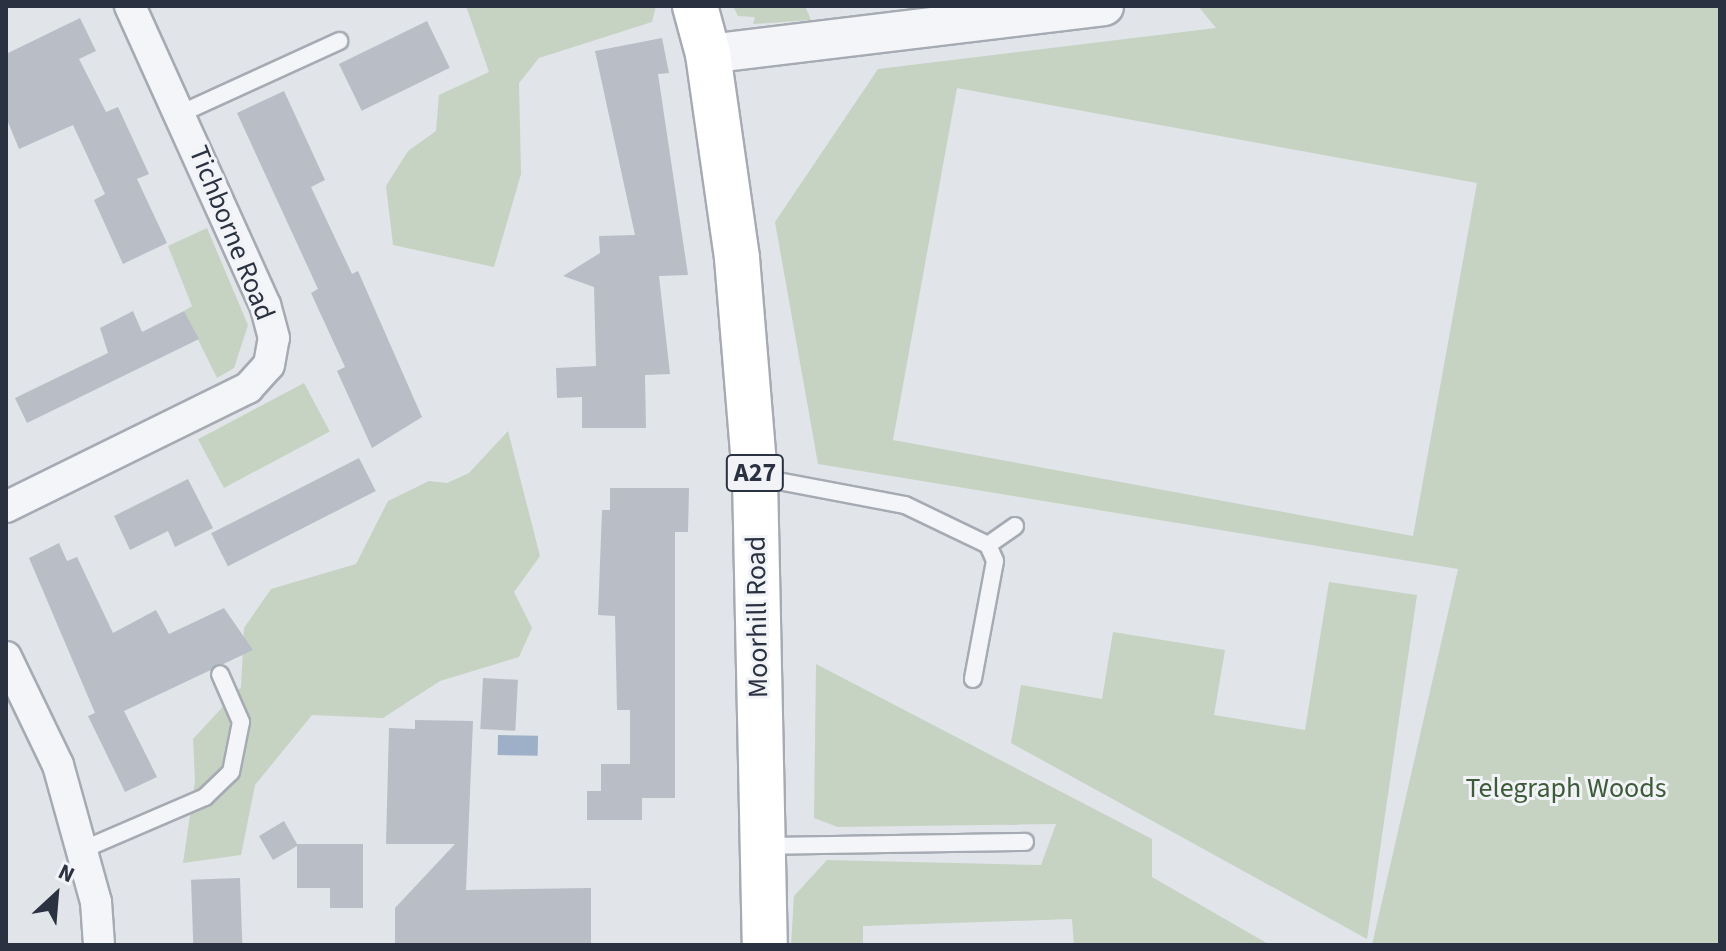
<!DOCTYPE html>
<html>
<head>
<meta charset="utf-8">
<style>
	body { margin:0 }
	#map { position:relative; width:1726px; height:951px; overflow:hidden; background:#e1e4e9; font-family:"Source Sans 3",sans-serif }
	div>[style] { position:absolute }
	.green>* { inset:0; background:#c6d3c3; transform-origin:0 0 }
	.water>* { inset:0; background:#9eb0c7; transform-origin:0 0 }
	.building>* { inset:0; background:#b9bdc6; transform-origin:0 0 }
	.roads { filter:drop-shadow(2px 0 #a6abb3) drop-shadow(-2px 0 #a6abb3) drop-shadow(0 2px #a6abb3) drop-shadow(0 -2px #a6abb3) }
	.service>* { height:16px; margin:-8px; padding:0 8px; transform-origin:8px; border-radius:8px; background:#f4f5f8 }
	.minor>* { height:30px; margin:-15px; padding:0 15px; transform-origin:15px; border-radius:15px; background:#f4f5f8 }
	.tertiary>* { height:38px; margin:-19px; padding:0 19px; transform-origin:19px; border-radius:19px; background:#f4f5f8 }
	.primary>* { height:44px; margin:-22px; padding:0 22px; transform-origin:22px; border-radius:22px; background:#fff }
	span { translate:-50% -50%; white-space:nowrap; text-align:center; line-height:1.15; -webkit-text-stroke:6px #f1f3f7; paint-order:stroke }
	.shield-label span { padding:2px 6px; background:#f1f3f7; border:2px solid; border-radius:6px; -webkit-text-stroke-width:0 }
	.shield-label { font-size:26px; color:#2a3140; font-weight:700 }
	.street-label { font-size:28px; color:#2a3140 }
	.park-label { font-size:28px; color:#3d5b38 }
	.frame { position:absolute; inset:0; border:8px solid #2a3140; pointer-events:none }
	.north { position:absolute; left:16px; top:855px; width:80px; height:80px; -webkit-text-stroke:6px #f1f3f7; paint-order:stroke; rotate:26deg; font-size:22px; font-weight:700; line-height:32px; text-align:center; color:#2a3140 }
	.north::after { content:''; display:block; margin:auto; width:28px; height:36px; background:#2a3140; clip-path:polygon(50% 0,100% 100%,50% 72%,0 100%) }
</style>
</head>
<body>
<div id="map">
	<div class="green">
		<div style="clip-path:polygon(466px 6px,656px 6px,652px 22px,539px 58px,519px 83px,521px 174px,494px 267px,393px 245px,386px 186px,408px 151px,436px 131px,439px 95px,489px 72px)"></div>
		<div style="clip-path:polygon(733px 6px,805px 6px,811px 20px,753px 24px,755px 17px,738px 16px)"></div>
		<div style="clip-path:polygon(evenodd,1198px 6px,1720px 6px,1720px 945px,1372px 945px,1458px 569px,818px 464px,775px 222px,878px 69px,1216px 28px,1198px 6px,957px 88px,1477px 183px,1413px 536px,893px 440px,957px 88px)"></div>
		<div style="clip-path:polygon(207px 228px,248px 325px,234px 368px,217px 378px,184px 311px,192px 306px,168px 246px)"></div>
		<div style="left:304px;top:383px;width:55px;height:120px;rotate:62deg"></div>
		<div style="clip-path:polygon(508px 431px,540px 556px,514px 592px,532px 628px,519px 657px,440px 681px,383px 718px,312px 715px,255px 785px,241px 855px,183px 863px,195px 781px,193px 739px,241px 687px,244px 628px,271px 589px,356px 564px,388px 501px,429px 481px,447px 483px,469px 473px)"></div>
		<div style="clip-path:polygon(1329px 582px,1417px 595px,1367px 939px,1011px 743px,1021px 685px,1102px 699px,1113px 632px,1225px 650px,1214px 715px,1305px 730px)"></div>
		<div style="clip-path:polygon(816px 664px,1152px 839px,1152px 877px,1270px 945px,1074px 945px,1072px 919px,863px 926px,863px 945px,791px 945px,794px 896px,827px 860px,1041px 865px,1056px 824px,838px 827px,814px 818px)"></div>
	</div>
	<div class="water">
		<div style="left:498px;top:735px;width:40px;height:20px;rotate:1deg"></div>
	</div>
	<div class="building">
		<div style="clip-path:polygon(80px 18px,96px 51px,79px 59px,106px 112px,118px 107px,149px 174px,137px 179px,167px 243px,123px 264px,94px 200px,105px 194px,73px 125px,19px 149px,6px 117px,6px 54px)"></div>
		<div style="left:427px;top:21px;width:52px;height:98px;rotate:64deg"></div>
		<div style="clip-path:polygon(662px 38px,669px 73px,658px 74px,688px 275px,659px 276px,670px 374px,645px 375px,646px 428px,582px 428px,582px 397px,557px 398px,556px 368px,596px 366px,594px 287px,563px 276px,600px 253px,599px 236px,635px 235px,595px 51px)"></div>
		<div style="clip-path:polygon(284px 91px,325px 180px,311px 187px,352px 274px,358px 271px,422px 417px,372px 448px,337px 371px,345px 367px,311px 293px,318px 289px,237px 113px)"></div>
		<div style="clip-path:polygon(133px 311px,142px 332px,184px 311px,199px 339px,27px 423px,15px 398px,108px 353px,100px 328px)"></div>
		<div style="left:359px;top:458px;width:37px;height:166px;rotate:63deg"></div>
		<div style="clip-path:polygon(188px 479px,213px 528px,175px 547px,168px 531px,130px 550px,114px 516px)"></div>
		<div style="clip-path:polygon(610px 488px,689px 488px,688px 532px,675px 532px,675px 798px,642px 798px,642px 820px,587px 820px,587px 791px,601px 791px,601px 764px,630px 764px,630px 710px,617px 710px,615px 616px,598px 615px,602px 510px,610px 510px)"></div>
		<div style="clip-path:polygon(59px 543px,67px 561px,77px 557px,113px 633px,156px 610px,169px 634px,224px 608px,253px 650px,124px 711px,157px 777px,125px 792px,88px 716px,95px 713px,29px 558px)"></div>
		<div style="left:483px;top:678px;width:35px;height:51px;rotate:3deg"></div>
		<div style="clip-path:polygon(415px 720px,473px 721px,466px 890px,591px 888px,591px 945px,395px 945px,395px 908px,455px 844px,386px 844px,389px 728px,415px 729px)"></div>
		<div style="clip-path:polygon(284px 821px,297px 844px,363px 844px,363px 908px,330px 908px,330px 888px,297px 888px,297px 846px,273px 860px,259px 836px)"></div>
		<div style="left:240px;top:878px;width:67px;height:49px;rotate:88deg"></div>
	</div>
	<div class="roads">
		<div class="service">
			<div style="left:182px;top:113px;width:173px;rotate:-24.6deg"></div>
			<div style="left:757px;top:477px;width:151px;rotate:10.7deg"></div>
			<div style="left:905px;top:505px;width:92px;rotate:25.7deg"></div>
			<div style="left:988px;top:545px;width:17px;rotate:66deg"></div>
			<div style="left:995px;top:561px;width:120px;rotate:100.6deg"></div>
			<div style="left:988px;top:545px;width:33px;rotate:-35deg"></div>
			<div style="left:764px;top:846px;width:261px;rotate:-0.9deg"></div>
			<div style="left:82px;top:850px;width:134px;rotate:-23.3deg"></div>
			<div style="left:205px;top:797px;width:36px;rotate:-44deg"></div>
			<div style="left:231px;top:772px;width:51px;rotate:-78.7deg"></div>
			<div style="left:241px;top:722px;width:52px;rotate:-113.6deg"></div>
		</div>
		<div class="minor">
			<div style="left:6px;top:507px;width:270px;rotate:-26.2deg"></div>
			<div style="left:248px;top:388px;width:31px;rotate:-48deg"></div>
			<div style="left:269px;top:365px;width:27px;rotate:-80deg"></div>
			<div style="left:274px;top:338px;width:34px;rotate:-105deg"></div>
			<div style="left:265px;top:305px;width:328px;rotate:-114.3deg"></div>
			<div style="left:6px;top:657px;width:120px;rotate:64.3deg"></div>
			<div style="left:58px;top:765px;width:142px;rotate:74.5deg"></div>
			<div style="left:96px;top:902px;width:43px;rotate:86deg"></div>
		</div>
		<div class="tertiary">
			<div style="left:708px;top:54px;width:399px;rotate:-6.9deg"></div>
		</div>
		<div class="primary">
			<div style="left:695px;top:6px;width:50px;rotate:74.8deg"></div>
			<div style="left:708px;top:54px;width:206px;rotate:81.9deg"></div>
			<div style="left:737px;top:258px;width:220px;rotate:85.3deg"></div>
			<div style="left:755px;top:477px;width:468px;rotate:88.8deg"></div>
		</div>
	</div>
	<div class="shield-label">
		<span style="left:755px;top:473px">A27</span>
	</div>
	<div class="street-label">
		<span style="left:232px;top:233px;rotate:68deg">Tichborne Road</span>
		<span style="left:757px;top:617px;rotate:-91deg">Moorhill Road</span>
	</div>
	<div class="park-label">
		<span style="left:1566px;top:788px">Telegraph Woods</span>
	</div>
	<div class="frame"></div>
	<div class="north">N</div>
</div>
</body>
</html>
